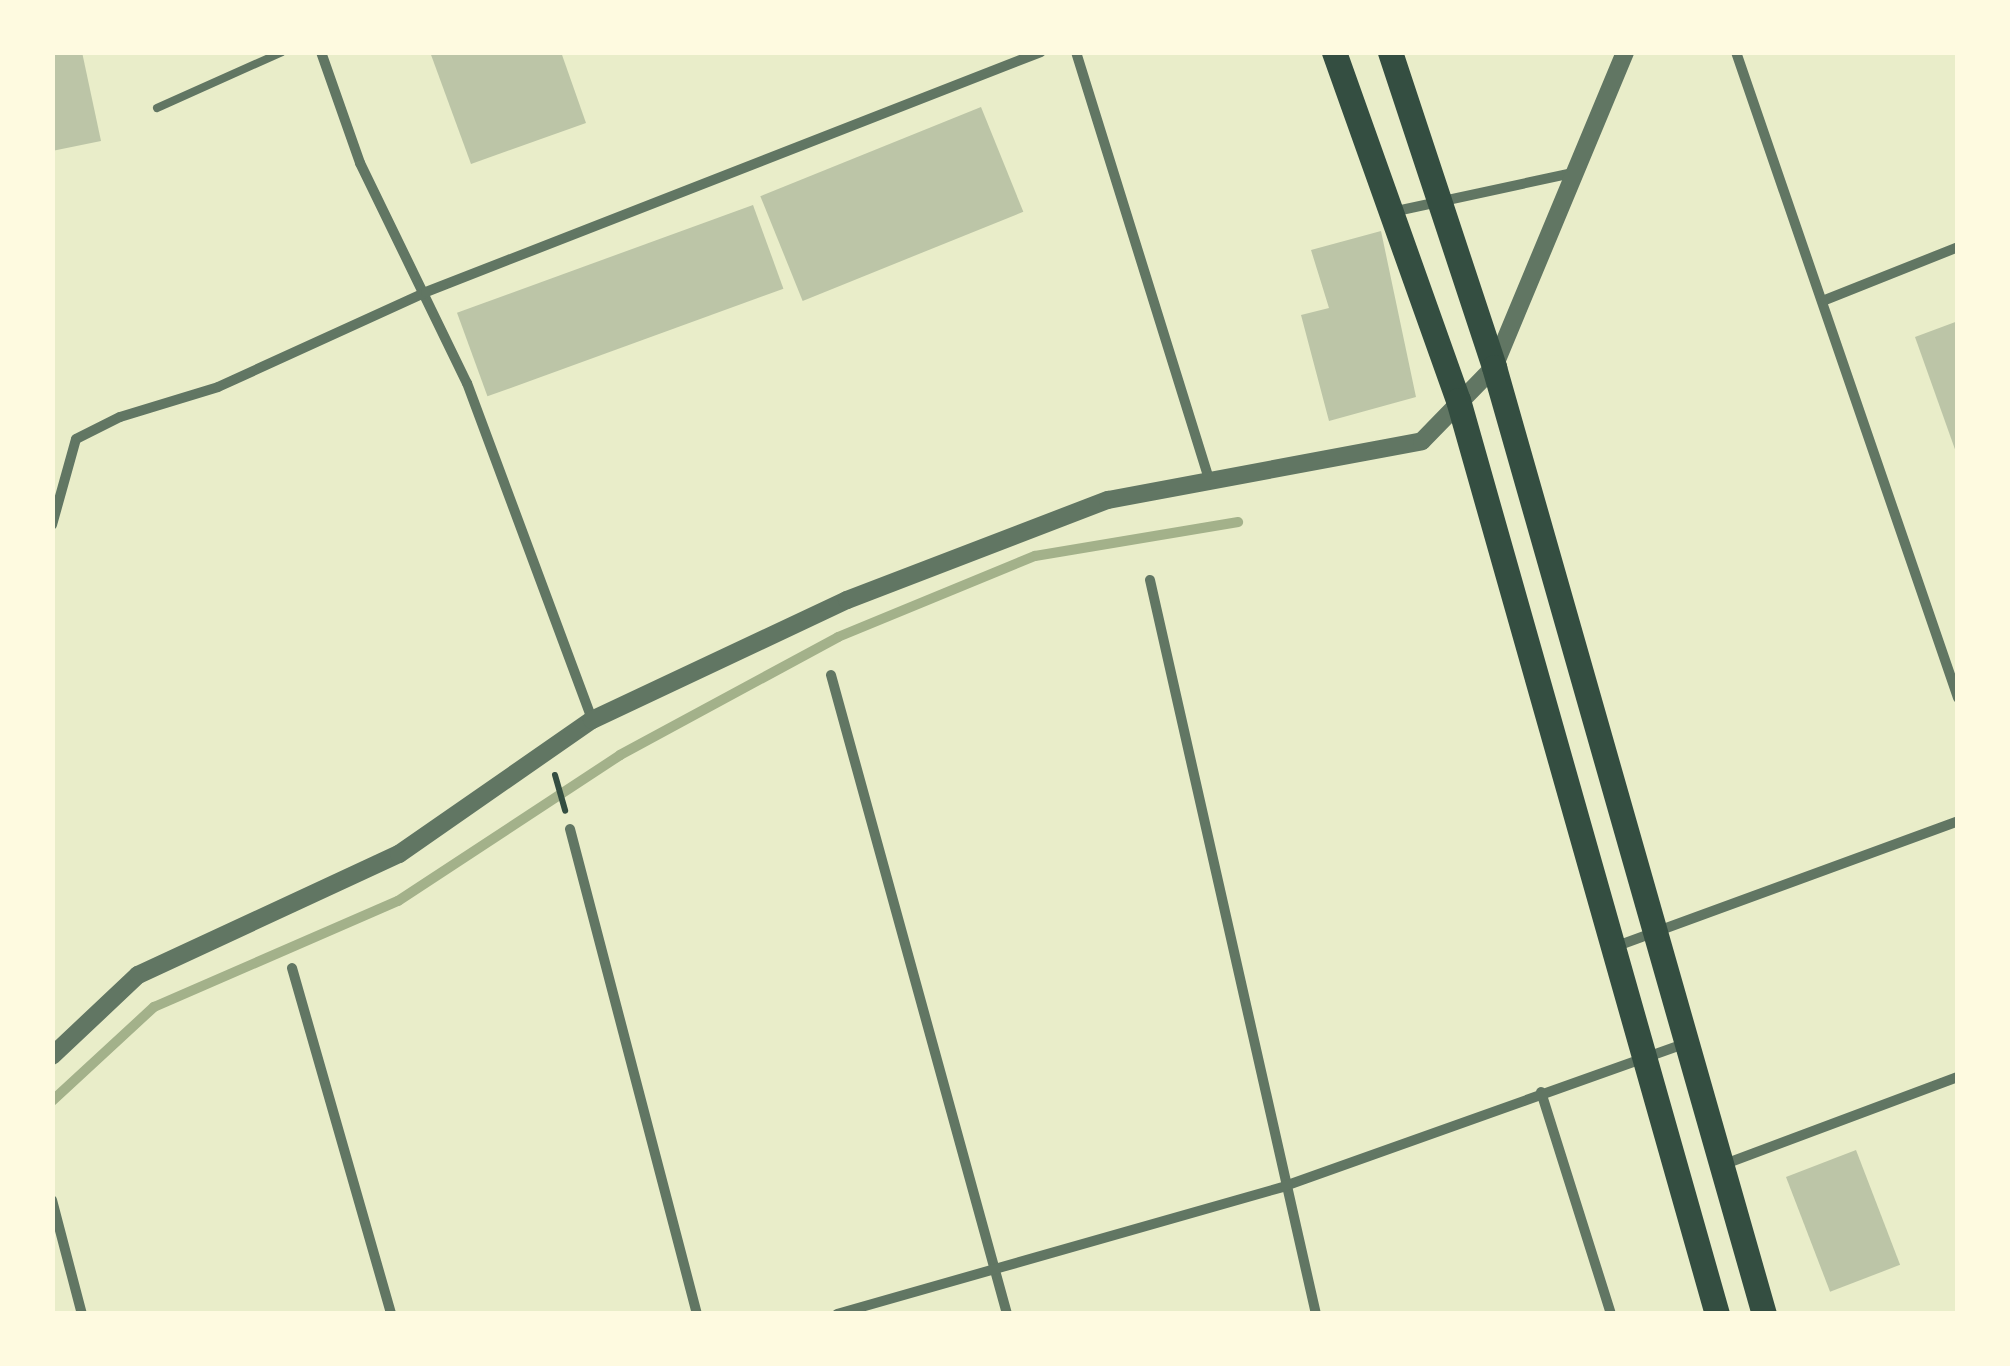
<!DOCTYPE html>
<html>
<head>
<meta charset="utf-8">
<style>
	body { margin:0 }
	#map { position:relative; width:2010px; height:1366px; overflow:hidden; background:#e9edc9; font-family:"Golos Text",sans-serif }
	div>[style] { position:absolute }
	.stream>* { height:10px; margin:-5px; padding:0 5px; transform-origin:5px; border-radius:5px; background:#a3b18a }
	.building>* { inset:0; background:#bcc5a7; transform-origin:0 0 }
	.path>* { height:6px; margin:-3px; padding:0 3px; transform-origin:3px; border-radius:3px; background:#344e41 }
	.service>* { height:8px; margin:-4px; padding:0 4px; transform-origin:4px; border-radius:4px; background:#617663 }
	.minor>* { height:10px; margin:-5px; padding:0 5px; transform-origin:5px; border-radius:5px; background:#617663 }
	.tertiary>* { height:18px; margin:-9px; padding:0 9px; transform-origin:9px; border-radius:9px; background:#617663 }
	.primary>* { height:25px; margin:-12.5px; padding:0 12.5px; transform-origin:12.5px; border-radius:12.5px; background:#344e41 }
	span { translate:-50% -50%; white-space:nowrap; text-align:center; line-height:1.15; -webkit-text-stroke:9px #fefae0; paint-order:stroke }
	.frame { position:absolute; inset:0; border:55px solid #fefae0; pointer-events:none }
</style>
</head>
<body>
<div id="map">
	<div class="stream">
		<div style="left:52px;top:1101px;width:139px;rotate:-42.7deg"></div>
		<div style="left:154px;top:1007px;width:266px;rotate:-23.5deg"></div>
		<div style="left:398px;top:901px;width:266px;rotate:-33.3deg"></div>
		<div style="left:620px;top:755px;width:248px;rotate:-28.4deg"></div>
		<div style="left:838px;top:637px;width:213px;rotate:-22.4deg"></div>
		<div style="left:1035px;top:556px;width:206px;rotate:-9.5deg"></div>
	</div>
	<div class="building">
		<div style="clip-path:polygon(52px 52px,82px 52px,101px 141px,52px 151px)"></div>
		<div style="clip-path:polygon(430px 52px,561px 52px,586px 123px,471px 164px)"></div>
		<div style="left:981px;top:107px;width:113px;height:238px;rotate:68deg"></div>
		<div style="left:753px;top:205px;width:89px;height:315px;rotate:70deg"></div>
		<div style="clip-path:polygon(1381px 231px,1416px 397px,1329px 421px,1301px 315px,1329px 308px,1311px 250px)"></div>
		<div style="clip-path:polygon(1958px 321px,1958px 455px,1957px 455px,1915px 337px)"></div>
		<div style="left:1856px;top:1150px;width:123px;height:75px;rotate:69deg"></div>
	</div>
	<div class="path">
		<div style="left:555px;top:775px;width:37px;rotate:74deg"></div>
	</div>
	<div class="service">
		<div style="left:157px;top:108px;width:137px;rotate:-24.1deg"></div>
	</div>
	<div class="minor">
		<div style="left:321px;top:52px;width:118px;rotate:70.6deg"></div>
		<div style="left:360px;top:163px;width:245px;rotate:64.1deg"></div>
		<div style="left:467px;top:383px;width:359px;rotate:69.6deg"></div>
		<div style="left:1076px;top:52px;width:443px;rotate:72.7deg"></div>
		<div style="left:1736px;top:52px;width:683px;rotate:71.03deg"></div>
		<div style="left:1392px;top:212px;width:184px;rotate:-12.2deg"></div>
		<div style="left:1825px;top:300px;width:143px;rotate:-21.7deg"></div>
		<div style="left:52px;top:525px;width:89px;rotate:-74.4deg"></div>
		<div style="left:76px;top:439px;width:49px;rotate:-26.6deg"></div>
		<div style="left:120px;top:417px;width:102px;rotate:-17deg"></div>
		<div style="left:218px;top:387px;width:229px;rotate:-24.5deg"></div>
		<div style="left:426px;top:292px;width:660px;rotate:-21.32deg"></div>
		<div style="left:1150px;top:580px;width:753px;rotate:77.26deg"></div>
		<div style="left:831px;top:675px;width:663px;rotate:74.6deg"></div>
		<div style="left:570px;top:829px;width:501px;rotate:75.33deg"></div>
		<div style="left:1617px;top:946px;width:363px;rotate:-20.1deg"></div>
		<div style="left:292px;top:968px;width:360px;rotate:74deg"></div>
		<div style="left:1541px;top:1092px;width:233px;rotate:72.5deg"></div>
		<div style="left:1725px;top:1164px;width:249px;rotate:-20.5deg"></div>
		<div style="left:52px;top:1200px;width:118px;rotate:75.3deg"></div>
		<div style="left:837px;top:1314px;width:466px;rotate:-15.9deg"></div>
		<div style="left:1285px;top:1186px;width:424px;rotate:-19.6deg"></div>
	</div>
	<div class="tertiary">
		<div style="left:52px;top:1056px;width:118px;rotate:-43.3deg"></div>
		<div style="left:138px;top:975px;width:288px;rotate:-24.9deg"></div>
		<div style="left:399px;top:854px;width:235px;rotate:-34.8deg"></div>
		<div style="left:592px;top:720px;width:282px;rotate:-25.2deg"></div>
		<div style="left:847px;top:600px;width:280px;rotate:-21deg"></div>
		<div style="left:1108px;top:500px;width:319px;rotate:-10.6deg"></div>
		<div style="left:1422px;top:441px;width:103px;rotate:-45.8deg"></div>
		<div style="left:1494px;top:367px;width:341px;rotate:-67.4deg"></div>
	</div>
	<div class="primary">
		<div style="left:1334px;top:52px;width:369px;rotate:70.4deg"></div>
		<div style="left:1458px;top:400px;width:950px;rotate:74.18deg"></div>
		<div style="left:1390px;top:52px;width:332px;rotate:71.7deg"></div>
		<div style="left:1494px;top:367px;width:985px;rotate:74.09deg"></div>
	</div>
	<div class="frame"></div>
</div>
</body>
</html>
